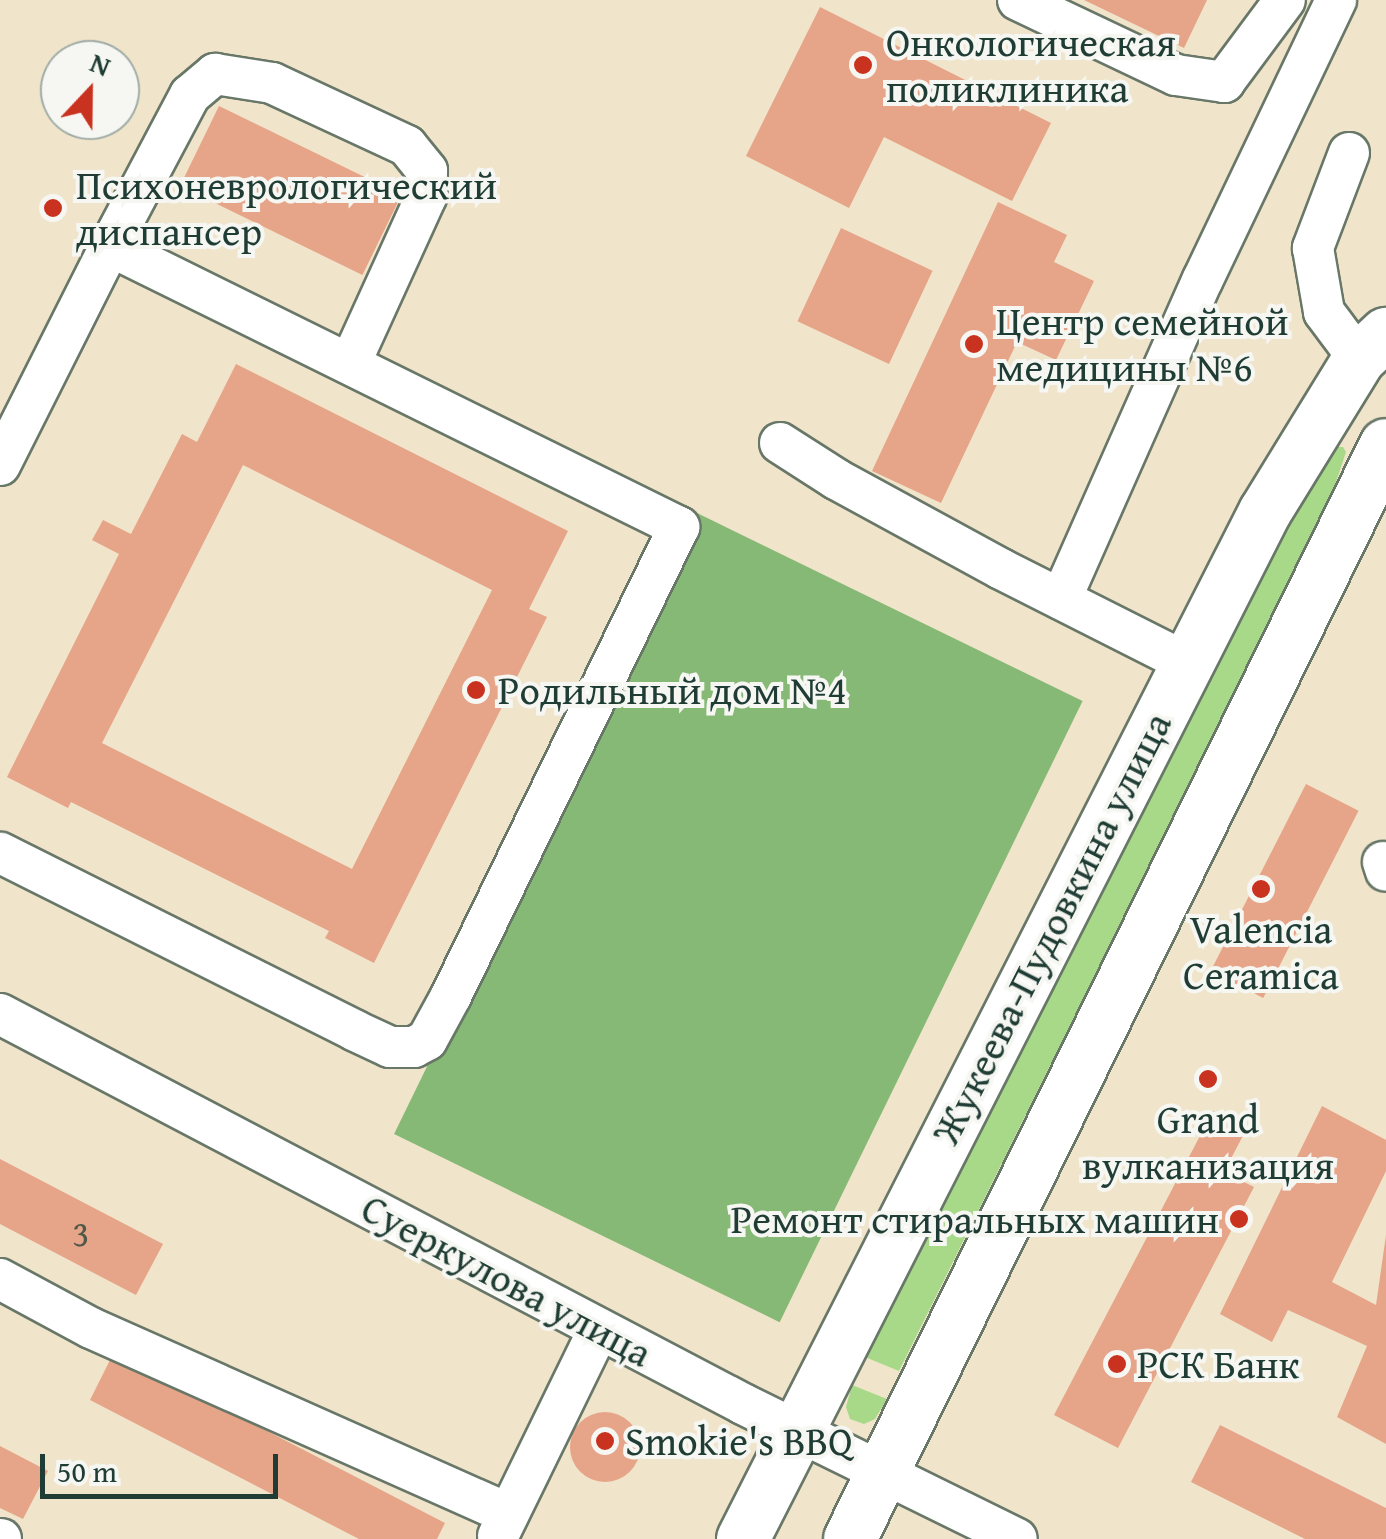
<!DOCTYPE html>
<html>
<head>
<meta charset="utf-8">
<style>
	body { margin:0 }
	#map { position:relative; width:1386px; height:1539px; overflow:hidden; background:#f0e4ca; font-family:"Gentium Book Plus",serif }
	div>[style] { position:absolute }
	.green>* { inset:0; background:#a7d989 }
	.forest>* { inset:0; background:#85b975; transform-origin:0 0 }
	.building>* { inset:0; background:#e6a488; transform-origin:0 0 }
	.round { border-radius:50% }
	.roads { filter:drop-shadow(2px 0 #687768) drop-shadow(-2px 0 #687768) drop-shadow(0 2px #687768) drop-shadow(0 -2px #687768) }
	.minor>* { height:40px; margin:-20px; padding:0 20px; transform-origin:20px; border-radius:20px; background:#fff }
	.major>* { height:52px; margin:-26px; padding:0 26px; transform-origin:26px; border-radius:26px; background:#fff }
	.dots>* { width:28px; height:28px; translate:-50% -50%; box-sizing:border-box; border:5px solid #f6f6f2; border-radius:50% }
	span { translate:-50% -50%; white-space:nowrap; text-align:center; line-height:1.15; -webkit-text-stroke:8px #f6f6f2; paint-order:stroke }
	.number-label { font-size:35px; color:#515749 }
	.number-label span { -webkit-text-stroke-width:0 }
	.poi-label { font-size:40px; color:#1f3d34 }
	.left { translate:0 -50%; text-align:left }
	.right { translate:-100% -50%; text-align:right }
	.street-label { font-size:40px; color:#1f3d34 }
	.north { position:absolute; left:40px; top:40px; width:100px; height:100px; box-sizing:border-box; background:#f6f6f2; border:2px solid #a0aca6; border-radius:50%; rotate:22deg; font-size:28px; font-weight:700; line-height:40px; text-align:center; color:#1f3d34 }
	.north::after { content:''; display:block; margin:auto; width:35px; height:45px; background:#c8321e; clip-path:polygon(50% 0,100% 100%,50% 72%,0 100%) }
	.scale { position:absolute; left:40px; top:1454px; width:238px; height:45px; box-sizing:border-box; border:5px solid #1f3d34; border-top:0; padding-left:12px; font-size:30px; line-height:35px; white-space:nowrap; color:#1f3d34; -webkit-text-stroke:8px #f6f6f2; paint-order:stroke }
</style>
</head>
<body>
<div id="map">
	<div class="green">
		<div style="clip-path:polygon(1337px 447px,1343px 447px,1346px 452px,1330px 500px,899px 1371px,865px 1357px,1260px 572px)"></div>
		<div style="clip-path:polygon(852px 1385px,887px 1399px,875px 1419px,864px 1424px,850px 1419px,846px 1407px)"></div>
	</div>
	<div class="forest">
		<div style="left:697px;top:513px;width:429px;height:691px;rotate:26deg"></div>
	</div>
	<div class="building">
		<div style="clip-path:polygon(1084px 0,1207px 0,1184px 48px)"></div>
		<div style="clip-path:polygon(820px 7px,1051px 123px,1012px 201px,884px 137px,849px 208px,746px 156px)"></div>
		<div style="left:219px;top:106px;width:203px;height:89px;rotate:26deg"></div>
		<div style="clip-path:polygon(998px 202px,1067px 235px,1054px 262px,1094px 281px,1056px 360px,1017px 342px,941px 503px,872px 471px)"></div>
		<div style="left:841px;top:228px;width:101px;height:103px;rotate:25deg"></div>
		<div style="clip-path:polygon(evenodd,236px 364px,568px 531px,529px 609px,547px 617px,374px 963px,325px 938px,329px 931px,71px 802px,68px 808px,7px 777px,119px 554px,92px 540px,103px 520px,131px 534px,182px 434px,197px 442px,236px 364px,243px 465px,492px 590px,352px 869px,102px 743px,243px 465px)"></div>
		<div style="left:1306px;top:784px;width:59px;height:210px;rotate:27deg"></div>
		<div style="clip-path:polygon(1322px 1106px,1386px 1140px,1386px 1171px,1332px 1282px,1376px 1305px,1386px 1235px,1386px 1444px,1337px 1417px,1367px 1346px,1288px 1310px,1272px 1342px,1220px 1314px)"></div>
		<div style="clip-path:polygon(1213px 1111px,1247px 1128px,1224px 1172px,1254px 1187px,1118px 1448px,1054px 1415px)"></div>
		<div style="clip-path:polygon(0 1159px,163px 1244px,136px 1295px,0 1224px)"></div>
		<div style="clip-path:polygon(114px 1352px,445px 1523px,437px 1539px,359px 1539px,90px 1400px)"></div>
		<div class="round" style="left:570px;top:1412px;width:70px;height:70px"></div>
		<div style="clip-path:polygon(1220px 1425px,1386px 1508px,1386px 1539px,1305px 1539px,1191px 1482px)"></div>
		<div style="clip-path:polygon(0 1446px,48px 1471px,23px 1519px,0 1508px)"></div>
	</div>
	<div class="roads">
		<div class="minor">
			<div style="left:1018px;top:0;width:175px;rotate:25.4deg"></div>
			<div style="left:1176px;top:75px;width:49px;rotate:8.3deg"></div>
			<div style="left:1224px;top:82px;width:102px;rotate:-53.4deg"></div>
			<div style="left:1349px;top:153px;width:102px;rotate:110.8deg"></div>
			<div style="left:1313px;top:248px;width:65px;rotate:80.2deg"></div>
			<div style="left:1324px;top:312px;width:59px;rotate:53.3deg"></div>
			<div style="left:110px;top:246px;width:171px;rotate:-62.1deg"></div>
			<div style="left:190px;top:95px;width:33px;rotate:-40deg"></div>
			<div style="left:215px;top:74px;width:58px;rotate:9deg"></div>
			<div style="left:272px;top:83px;width:149px;rotate:25deg"></div>
			<div style="left:407px;top:146px;width:32px;rotate:51deg"></div>
			<div style="left:427px;top:171px;width:26px;rotate:92deg"></div>
			<div style="left:426px;top:197px;width:183px;rotate:114.5deg"></div>
			<div style="left:780px;top:443px;width:67px;rotate:32.7deg"></div>
			<div style="left:836px;top:479px;width:188px;rotate:28.6deg"></div>
			<div style="left:1001px;top:569px;width:206px;rotate:26.8deg"></div>
			<div style="left:0;top:465px;width:245px;rotate:-63.3deg"></div>
			<div style="left:110px;top:246px;width:635px;rotate:26.28deg"></div>
			<div style="left:679px;top:527px;width:521px;rotate:115.93deg"></div>
			<div style="left:451px;top:996px;width:50px;rotate:118.6deg"></div>
			<div style="left:427px;top:1040px;width:15px;rotate:152deg"></div>
			<div style="left:414px;top:1047px;width:24px;rotate:180deg"></div>
			<div style="left:390px;top:1047px;width:40px;rotate:-155deg"></div>
			<div style="left:354px;top:1030px;width:396px;rotate:-153.4deg"></div>
			<div style="left:1061px;top:599px;width:350px;rotate:-66.1deg"></div>
			<div style="left:1203px;top:279px;width:309px;rotate:-64.5deg"></div>
			<div style="left:1383px;top:862px;width:9px;rotate:72deg"></div>
			<div style="left:0;top:1014px;width:839px;rotate:27.69deg"></div>
			<div style="left:743px;top:1404px;width:305px;rotate:26.2deg"></div>
			<div style="left:0;top:1279px;width:103px;rotate:28.3deg"></div>
			<div style="left:91px;top:1328px;width:457px;rotate:24deg"></div>
			<div style="left:498px;top:1536px;width:230px;rotate:-64deg"></div>
			<div style="left:0;top:1539px;width:1px"></div>
		</div>
		<div class="major">
			<div style="left:743px;top:1539px;width:1152px;rotate:-63.06deg"></div>
			<div style="left:1265px;top:512px;width:180px;rotate:-58.4deg"></div>
			<div style="left:1359px;top:359px;width:37px;rotate:-43deg"></div>
			<div style="left:850px;top:1539px;width:1218px;rotate:-63.9deg"></div>
		</div>
	</div>
	<div class="dots">
		<div style="left:863px;top:65px;background:#c8321e"></div>
		<div style="left:53px;top:208px;background:#c8321e"></div>
		<div style="left:974px;top:344px;background:#c8321e"></div>
		<div style="left:476px;top:690px;background:#c8321e"></div>
		<div style="left:1261px;top:889px;background:#c8321e"></div>
		<div style="left:1208px;top:1079px;background:#c8321e"></div>
		<div style="left:1239px;top:1219px;background:#c8321e"></div>
		<div style="left:1117px;top:1364px;background:#c8321e"></div>
		<div style="left:605px;top:1441px;background:#c8321e"></div>
	</div>
	<div class="number-label">
		<span style="left:81px;top:1234px">3</span>
	</div>
	<div class="poi-label">
		<span class="left" style="left:886px;top:65px">Онкологическая<br>поликлиника</span>
		<span class="left" style="left:76px;top:208px">Психоневрологический<br>диспансер</span>
		<span class="left" style="left:996px;top:344px">Центр семейной<br>медицины №6</span>
		<span class="left" style="left:498px;top:690px">Родильный дом №4</span>
		<span style="left:1261px;top:952px">Valencia<br>Ceramica</span>
		<span style="left:1208px;top:1142px">Grand<br>вулканизация</span>
		<span class="right" style="left:1219px;top:1219px">Ремонт стиральных машин</span>
		<span class="left" style="left:1137px;top:1364px">РСК Банк</span>
		<span class="left" style="left:625px;top:1441px">Smokie's BBQ</span>
	</div>
	<div class="street-label">
		<span style="left:1051px;top:928px;rotate:-63deg">Жукеева-Пудовкина улица</span>
		<span style="left:507px;top:1280px;rotate:28deg">Суеркулова улица</span>
	</div>
	<div class="north">N</div>
	<div class="scale">50 m</div>
</div>
</body>
</html>
